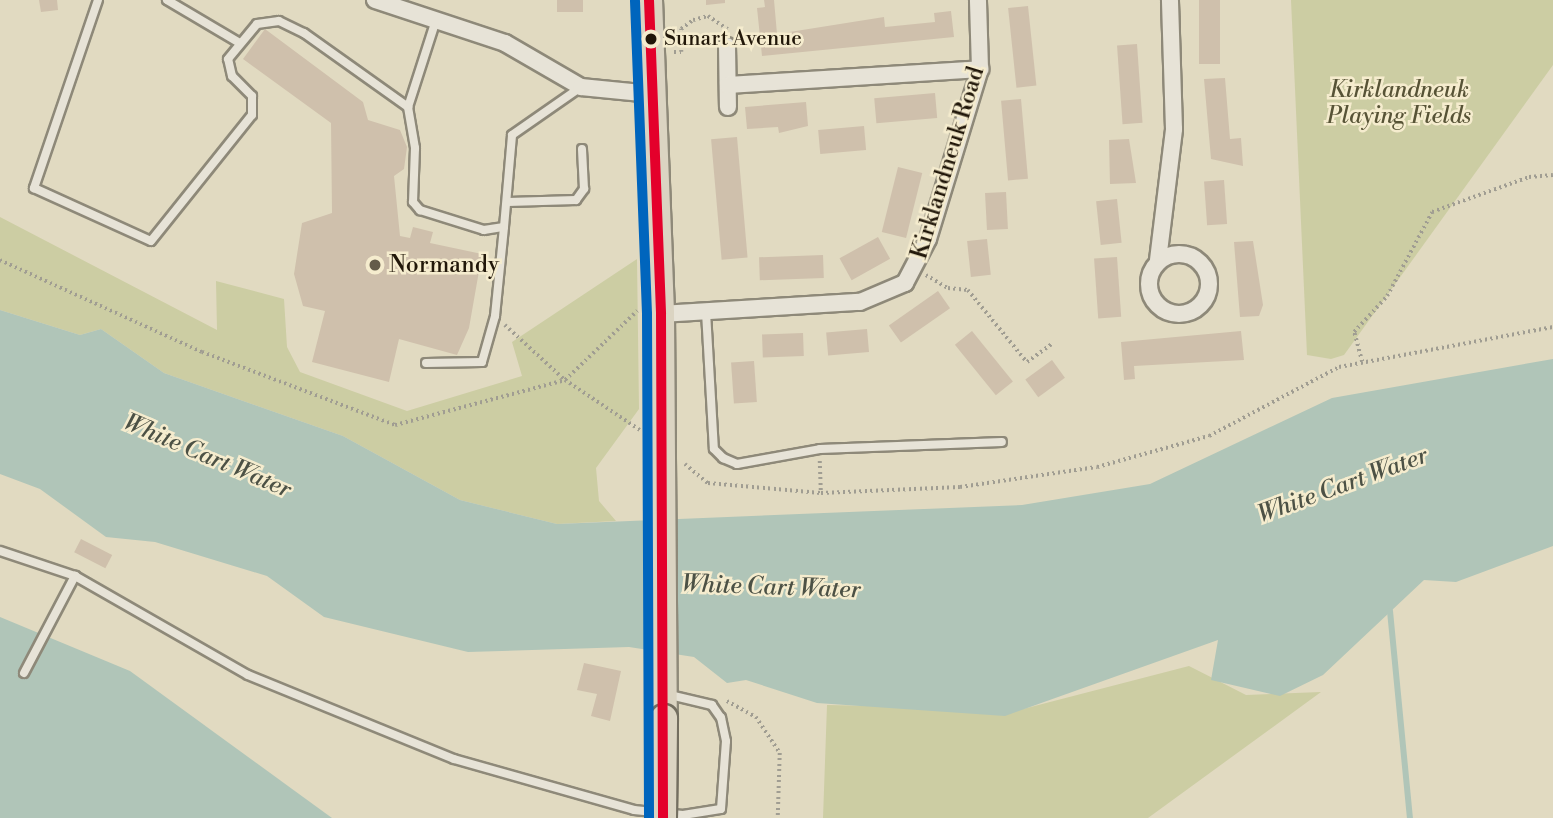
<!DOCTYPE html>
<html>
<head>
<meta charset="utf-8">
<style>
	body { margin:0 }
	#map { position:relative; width:1553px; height:818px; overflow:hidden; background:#e1dac1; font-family:"Libre Bodoni",serif }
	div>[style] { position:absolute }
	.green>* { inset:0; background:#cccda3 }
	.water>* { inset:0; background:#b0c5b8 }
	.stream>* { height:6px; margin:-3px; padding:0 3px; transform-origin:3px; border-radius:3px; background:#b0c5b8 }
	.building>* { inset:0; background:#cfc0ac; transform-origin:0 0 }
	.path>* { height:3.5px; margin-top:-1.75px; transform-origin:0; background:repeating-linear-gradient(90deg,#a09d92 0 2px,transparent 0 5.5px) }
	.roads { filter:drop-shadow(2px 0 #8e8979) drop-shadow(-2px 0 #8e8979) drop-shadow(0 2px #8e8979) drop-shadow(0 -2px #8e8979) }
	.service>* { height:8px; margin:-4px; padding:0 4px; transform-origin:4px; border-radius:4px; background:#e7e3d7 }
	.minor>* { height:16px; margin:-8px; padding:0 8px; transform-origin:8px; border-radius:8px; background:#e7e3d7 }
	.minor>.ring { margin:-8px; padding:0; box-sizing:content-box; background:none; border:16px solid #e7e3d7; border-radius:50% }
	.primary>* { height:26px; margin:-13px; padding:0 13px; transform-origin:13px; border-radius:13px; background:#dbd4c2 }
	.bridges { filter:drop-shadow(2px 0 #736e60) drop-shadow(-2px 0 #736e60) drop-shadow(0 2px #736e60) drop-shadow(0 -2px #736e60) }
	.primary-bridge>* { height:26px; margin:-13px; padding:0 13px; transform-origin:13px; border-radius:13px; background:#dbd4c2 }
	.bus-1>* { height:10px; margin:-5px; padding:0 5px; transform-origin:5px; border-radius:5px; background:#e4002b }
	.bus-2>* { height:10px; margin:-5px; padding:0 5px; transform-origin:5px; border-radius:5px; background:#0065bd }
	.dots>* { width:19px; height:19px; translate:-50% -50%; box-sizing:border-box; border:4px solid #f5ecce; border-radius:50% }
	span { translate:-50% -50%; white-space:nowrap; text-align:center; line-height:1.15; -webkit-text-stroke:5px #f5ecce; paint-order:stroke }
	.bus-label { font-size:21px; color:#211709 }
	.left { translate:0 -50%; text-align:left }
	.park-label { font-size:23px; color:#575336; font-style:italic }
	.street-label { font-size:23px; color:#211709 }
	.poi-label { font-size:23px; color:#211709 }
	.water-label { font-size:24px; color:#4c5145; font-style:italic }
</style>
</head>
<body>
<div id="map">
	<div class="green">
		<div style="clip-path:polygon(1291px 0,1553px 0,1553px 65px,1344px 355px,1331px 359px,1307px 355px)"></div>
		<div style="clip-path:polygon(0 217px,217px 330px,216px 281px,284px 299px,287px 347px,300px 372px,407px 411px,522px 376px,512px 342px,637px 259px,639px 409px,596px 468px,599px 501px,616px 521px,557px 524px,460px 500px,343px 436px,164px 373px,101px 329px,80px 335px,0 310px)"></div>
		<div style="clip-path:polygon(1189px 666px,1246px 695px,1321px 692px,1148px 818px,823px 818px,827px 705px,1023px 709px)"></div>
	</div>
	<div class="water">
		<div style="clip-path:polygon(0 310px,80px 335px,101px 329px,164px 373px,343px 436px,460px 500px,557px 524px,1022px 505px,1150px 484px,1332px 398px,1553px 359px,1553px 546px,1456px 582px,1424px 580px,1323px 675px,1280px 696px,1211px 680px,1218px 640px,1005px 716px,817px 703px,746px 680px,727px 683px,694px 657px,629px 647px,468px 652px,324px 617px,267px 576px,155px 542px,106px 537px,40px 489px,0 474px)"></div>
		<div style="clip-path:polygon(0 617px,130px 671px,332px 818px,0 818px)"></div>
	</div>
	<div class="stream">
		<div style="left:1390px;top:611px;width:208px;rotate:84.5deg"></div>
	</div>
	<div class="building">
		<div style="clip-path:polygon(39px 0,57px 0,58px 10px,41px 12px)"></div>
		<div style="left:557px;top:0;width:26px;height:12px"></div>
		<div style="clip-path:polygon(706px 0,725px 0,725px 3px,706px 5px)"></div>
		<div style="clip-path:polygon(764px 0,774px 0,777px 34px,884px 17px,885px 27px,935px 22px,934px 13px,951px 11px,954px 37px,762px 56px,757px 8px,765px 7px)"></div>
		<div style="left:1199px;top:0;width:21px;height:64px"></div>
		<div style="left:1028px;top:6px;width:80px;height:20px;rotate:84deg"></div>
		<div style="clip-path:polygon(265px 29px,363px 102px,368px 120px,400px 130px,407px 147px,404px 169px,394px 176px,400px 236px,410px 238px,413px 227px,433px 232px,430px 243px,482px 254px,469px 328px,457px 355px,399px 339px,389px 382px,312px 362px,325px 311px,303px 306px,294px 274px,302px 223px,332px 213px,331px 123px,243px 59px)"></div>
		<div style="left:1137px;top:44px;width:79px;height:20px;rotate:86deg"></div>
		<div style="clip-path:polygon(1225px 78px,1230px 139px,1241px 138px,1243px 166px,1211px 159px,1204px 79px)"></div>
		<div style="left:935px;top:93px;width:25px;height:61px;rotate:85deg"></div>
		<div style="left:1021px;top:99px;width:80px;height:20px;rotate:85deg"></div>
		<div style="clip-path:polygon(806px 102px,808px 126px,779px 133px,778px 127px,747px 129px,745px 107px)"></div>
		<div style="left:864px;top:126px;width:24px;height:46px;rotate:85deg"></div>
		<div style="left:737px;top:137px;width:121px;height:26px;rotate:85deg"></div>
		<div style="clip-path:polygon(1129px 139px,1136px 183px,1110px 184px,1109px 140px)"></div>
		<div style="left:898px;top:167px;width:25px;height:67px;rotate:14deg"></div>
		<div style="left:1224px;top:180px;width:44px;height:20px;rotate:86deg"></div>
		<div style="left:1006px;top:192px;width:37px;height:21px;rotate:87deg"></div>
		<div style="left:1117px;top:199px;width:44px;height:21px;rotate:84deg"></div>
		<div style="left:878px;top:237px;width:25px;height:44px;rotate:61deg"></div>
		<div style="left:987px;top:239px;width:36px;height:20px;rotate:84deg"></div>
		<div style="clip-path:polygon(1253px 241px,1263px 305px,1259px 316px,1240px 317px,1234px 242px)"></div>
		<div style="left:823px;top:255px;width:23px;height:64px;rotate:88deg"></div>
		<div style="left:1117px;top:257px;width:60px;height:23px;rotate:86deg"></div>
		<div style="left:938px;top:291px;width:21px;height:60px;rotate:55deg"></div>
		<div style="left:867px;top:329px;width:23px;height:41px;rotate:85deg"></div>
		<div style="left:972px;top:331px;width:65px;height:22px;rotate:51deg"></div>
		<div style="clip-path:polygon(1241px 331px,1244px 360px,1134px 366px,1135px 379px,1124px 380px,1121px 342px)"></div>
		<div style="left:803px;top:333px;width:23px;height:41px;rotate:88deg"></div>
		<div style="left:1052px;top:360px;width:22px;height:33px;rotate:54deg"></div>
		<div style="left:754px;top:361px;width:41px;height:23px;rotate:86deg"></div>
		<div style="left:81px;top:539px;width:35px;height:15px;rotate:27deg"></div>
		<div style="clip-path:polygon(584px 663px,621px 671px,610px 721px,591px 716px,597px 694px,577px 690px)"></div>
	</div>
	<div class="path">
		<div style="left:674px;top:52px;width:7px"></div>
		<div style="left:681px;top:52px;width:23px;rotate:-90deg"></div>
		<div style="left:681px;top:29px;width:15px;rotate:-37deg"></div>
		<div style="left:693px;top:20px;width:16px;rotate:-15deg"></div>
		<div style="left:708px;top:16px;width:25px;rotate:34deg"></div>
		<div style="left:0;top:260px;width:222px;rotate:24.5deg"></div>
		<div style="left:202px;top:352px;width:206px;rotate:20.7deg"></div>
		<div style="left:395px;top:425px;width:176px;rotate:-14.8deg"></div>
		<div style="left:565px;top:380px;width:90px;rotate:33.7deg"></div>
		<div style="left:926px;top:275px;width:26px;rotate:31deg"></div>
		<div style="left:948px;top:288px;width:20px;rotate:6deg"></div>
		<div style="left:968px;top:290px;width:93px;rotate:50.7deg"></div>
		<div style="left:1027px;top:362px;width:31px;rotate:-36deg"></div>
		<div style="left:505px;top:325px;width:81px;rotate:42.5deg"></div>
		<div style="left:565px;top:380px;width:100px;rotate:-43.8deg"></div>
		<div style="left:1362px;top:362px;width:31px;rotate:-105deg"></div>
		<div style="left:1354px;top:332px;width:49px;rotate:-47.5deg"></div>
		<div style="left:1387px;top:296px;width:95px;rotate:-61.8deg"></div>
		<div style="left:1432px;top:212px;width:103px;rotate:-19.8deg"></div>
		<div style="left:1529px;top:177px;width:24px;rotate:-5deg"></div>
		<div style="left:820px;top:461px;width:31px;rotate:88deg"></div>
		<div style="left:685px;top:464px;width:30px;rotate:40deg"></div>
		<div style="left:708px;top:483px;width:113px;rotate:5.1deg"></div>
		<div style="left:821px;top:493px;width:139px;rotate:-2.5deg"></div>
		<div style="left:960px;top:487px;width:138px;rotate:-8.3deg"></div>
		<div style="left:1097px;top:467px;width:116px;rotate:-15.5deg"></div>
		<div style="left:1209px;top:436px;width:147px;rotate:-28deg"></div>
		<div style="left:1339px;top:367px;width:218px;rotate:-10.6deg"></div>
		<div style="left:727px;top:701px;width:33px;rotate:29deg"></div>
		<div style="left:756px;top:717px;width:43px;rotate:56.3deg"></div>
		<div style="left:780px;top:753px;width:65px;rotate:91.8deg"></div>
	</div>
	<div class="roads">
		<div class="service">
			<div style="left:98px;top:0;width:199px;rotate:108.8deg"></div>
			<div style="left:34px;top:188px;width:128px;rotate:24.4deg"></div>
			<div style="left:151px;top:241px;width:161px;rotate:-51.3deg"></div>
			<div style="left:252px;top:115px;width:19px;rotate:-90deg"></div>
			<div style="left:252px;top:96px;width:28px;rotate:-135deg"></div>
			<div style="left:232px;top:76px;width:17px;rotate:-103deg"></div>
			<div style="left:228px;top:59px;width:45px;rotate:-50.4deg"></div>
			<div style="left:257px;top:24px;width:22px;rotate:-8deg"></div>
			<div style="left:279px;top:21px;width:28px;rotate:26deg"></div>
			<div style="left:304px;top:33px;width:128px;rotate:35.4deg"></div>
			<div style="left:167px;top:0;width:82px;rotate:30.6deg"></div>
			<div style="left:436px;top:20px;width:91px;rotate:107.8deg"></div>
			<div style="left:408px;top:107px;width:42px;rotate:80.3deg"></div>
			<div style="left:415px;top:148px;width:54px;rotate:92.1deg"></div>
			<div style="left:413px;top:202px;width:11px;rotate:49deg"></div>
			<div style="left:420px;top:210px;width:67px;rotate:17.4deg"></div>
			<div style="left:484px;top:230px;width:20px;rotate:-9deg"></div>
			<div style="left:504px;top:227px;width:92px;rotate:-85deg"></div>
			<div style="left:512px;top:135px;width:84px;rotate:-34.8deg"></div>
			<div style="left:508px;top:202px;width:68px;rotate:-1.7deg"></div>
			<div style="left:576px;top:200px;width:14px;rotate:-54deg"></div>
			<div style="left:584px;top:189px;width:40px;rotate:-92.9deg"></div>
			<div style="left:706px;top:312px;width:137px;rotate:86.7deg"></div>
			<div style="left:714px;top:449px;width:13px;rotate:45deg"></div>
			<div style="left:723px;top:458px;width:15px;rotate:23deg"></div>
			<div style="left:737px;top:464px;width:84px;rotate:-10.2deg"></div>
			<div style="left:820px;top:449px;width:182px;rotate:-2.2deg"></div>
			<div style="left:426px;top:363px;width:56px;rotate:-1deg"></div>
			<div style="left:482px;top:362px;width:48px;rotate:-74.2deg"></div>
			<div style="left:495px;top:316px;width:89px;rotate:-84.2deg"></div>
			<div style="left:0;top:551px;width:79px;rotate:18.4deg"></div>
			<div style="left:75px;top:576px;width:199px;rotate:29.8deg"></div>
			<div style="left:248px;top:675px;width:222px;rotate:22.2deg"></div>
			<div style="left:454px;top:759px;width:187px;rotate:15.8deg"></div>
			<div style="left:634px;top:810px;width:49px;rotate:5.8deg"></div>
			<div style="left:683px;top:815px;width:38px;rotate:-9deg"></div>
			<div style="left:721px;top:809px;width:68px;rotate:-85.8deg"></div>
			<div style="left:726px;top:741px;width:24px;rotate:-102deg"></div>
			<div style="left:721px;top:718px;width:16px;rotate:-125deg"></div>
			<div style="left:712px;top:705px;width:47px;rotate:-166.6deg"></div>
			<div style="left:24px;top:673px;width:110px;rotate:-62.3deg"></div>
		</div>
		<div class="minor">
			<div style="left:375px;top:0;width:137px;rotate:18.3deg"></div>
			<div style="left:505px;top:43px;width:88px;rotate:30.1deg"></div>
			<div style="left:581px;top:87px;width:71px;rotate:5.6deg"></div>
			<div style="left:727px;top:46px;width:61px;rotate:89.1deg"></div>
			<div style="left:728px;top:85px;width:253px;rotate:-3.6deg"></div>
			<div class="ring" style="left:1149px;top:254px;width:44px;height:44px"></div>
			<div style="left:1158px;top:260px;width:132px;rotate:-83deg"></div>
			<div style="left:1174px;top:129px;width:129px;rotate:-91.8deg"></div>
			<div style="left:661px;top:314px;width:199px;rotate:-3.5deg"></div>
			<div style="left:860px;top:302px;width:49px;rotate:-22.9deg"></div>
			<div style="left:905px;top:283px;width:50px;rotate:-62.4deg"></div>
			<div style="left:928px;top:239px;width:178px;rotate:-73deg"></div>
			<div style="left:980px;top:69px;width:69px;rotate:-91.7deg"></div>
		</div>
		<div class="primary">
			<div style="left:649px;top:0;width:314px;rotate:87.8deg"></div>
			<div style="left:661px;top:314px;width:404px;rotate:89.6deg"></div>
		</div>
	</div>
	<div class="bridges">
		<div class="primary-bridge">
			<div style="left:663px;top:818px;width:100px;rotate:-89.4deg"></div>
		</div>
	</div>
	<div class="bus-1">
		<div style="left:649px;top:0;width:314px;rotate:87.8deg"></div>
		<div style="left:661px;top:314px;width:504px;rotate:89.77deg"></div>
	</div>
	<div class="bus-2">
		<div style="left:635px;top:1px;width:313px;rotate:87.8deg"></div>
		<div style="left:647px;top:314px;width:504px;rotate:89.77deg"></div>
	</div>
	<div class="dots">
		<div style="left:651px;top:39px;background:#211709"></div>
		<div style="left:375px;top:265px;background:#645b49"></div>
	</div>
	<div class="bus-label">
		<span class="left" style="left:664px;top:39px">Sunart Avenue</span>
	</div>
	<div class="park-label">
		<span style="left:1399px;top:103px">Kirklandneuk<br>Playing Fields</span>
	</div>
	<div class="street-label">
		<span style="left:948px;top:163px;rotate:-73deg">Kirklandneuk Road</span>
	</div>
	<div class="poi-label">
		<span class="left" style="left:389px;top:265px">Normandy</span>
	</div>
	<div class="water-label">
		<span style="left:207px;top:457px;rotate:23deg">White Cart Water</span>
		<span style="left:1343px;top:486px;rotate:-20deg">White Cart Water</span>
		<span style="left:771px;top:588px;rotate:2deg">White Cart Water</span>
	</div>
</div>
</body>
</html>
